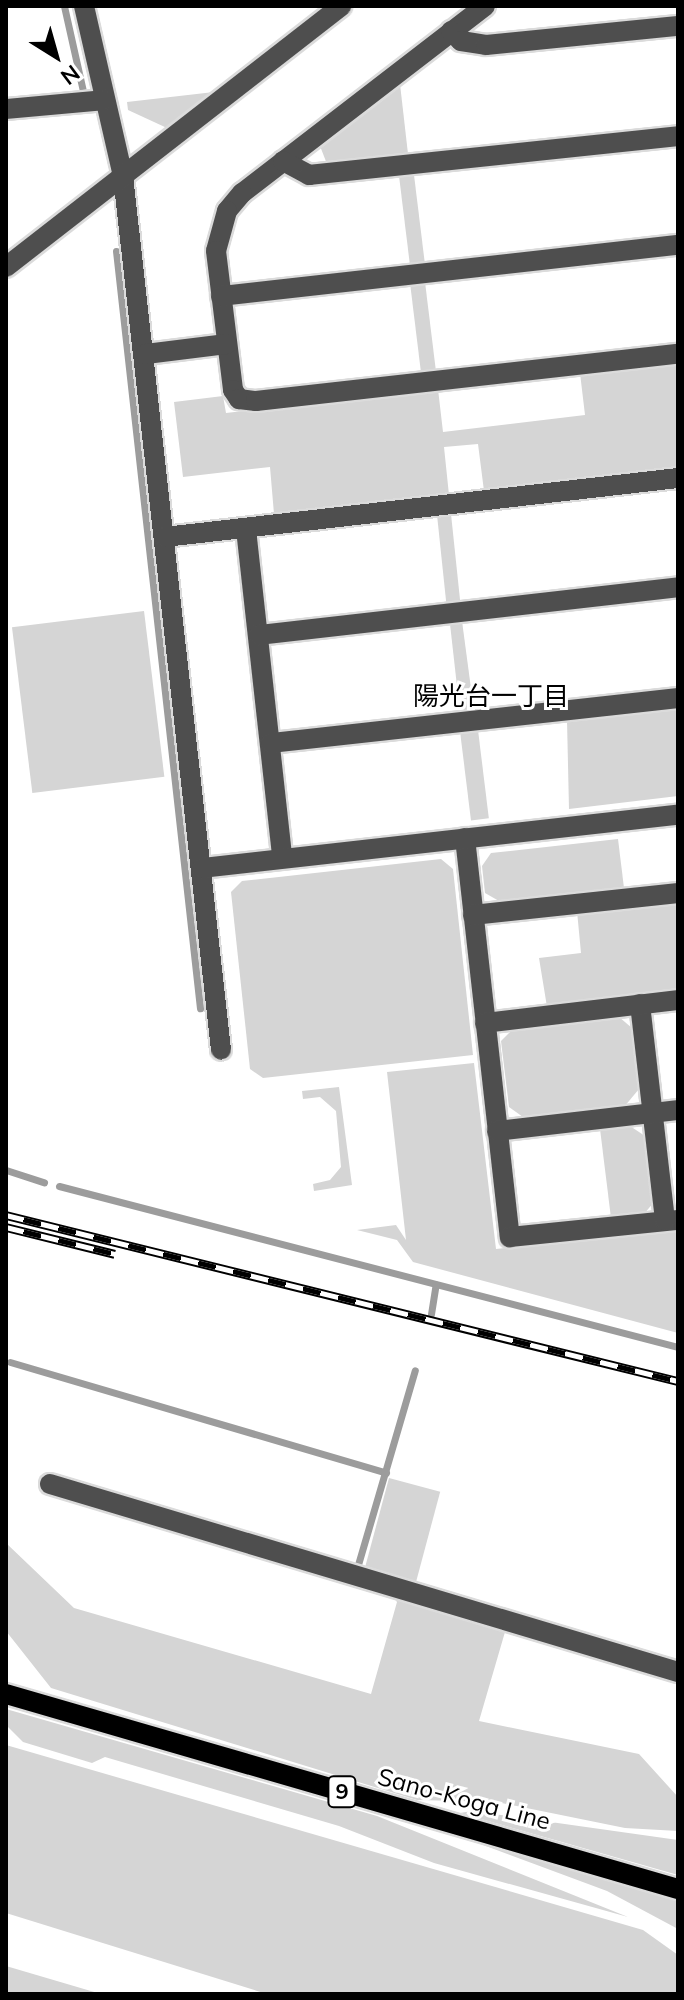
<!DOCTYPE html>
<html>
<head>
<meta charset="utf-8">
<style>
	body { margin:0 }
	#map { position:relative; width:684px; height:2000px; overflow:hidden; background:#fff; font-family:Mulish,"Noto Sans JP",sans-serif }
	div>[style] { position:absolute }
	.green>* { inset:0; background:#d5d5d5; transform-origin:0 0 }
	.stream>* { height:7px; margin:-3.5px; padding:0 3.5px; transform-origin:3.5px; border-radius:3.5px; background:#9c9c9c }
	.roads { filter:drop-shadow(2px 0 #dbdbdb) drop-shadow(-2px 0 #dbdbdb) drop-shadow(0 2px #dbdbdb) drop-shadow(0 -2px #dbdbdb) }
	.minor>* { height:20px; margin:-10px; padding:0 10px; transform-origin:10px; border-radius:10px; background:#4e4e4e }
	.major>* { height:20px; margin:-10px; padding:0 10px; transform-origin:10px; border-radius:10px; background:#000 }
	.rail>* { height:9px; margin-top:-4.5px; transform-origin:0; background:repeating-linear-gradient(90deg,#fff 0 18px,#000 0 36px); box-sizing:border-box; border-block:2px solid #000 }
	span { translate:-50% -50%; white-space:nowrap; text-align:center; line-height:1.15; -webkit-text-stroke:6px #fff; paint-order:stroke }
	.shield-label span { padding:2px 6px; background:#fff; border:2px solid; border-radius:6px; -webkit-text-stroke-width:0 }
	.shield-label { font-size:22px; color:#000; font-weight:700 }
	.street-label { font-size:24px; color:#000 }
	.neighbourhood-label { font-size:26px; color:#000 }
	.frame { position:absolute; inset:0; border:8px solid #000; pointer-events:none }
	.north { position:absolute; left:16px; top:16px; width:80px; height:80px; -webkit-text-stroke:6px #fff; paint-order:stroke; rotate:143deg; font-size:22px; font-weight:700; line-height:32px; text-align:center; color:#000 }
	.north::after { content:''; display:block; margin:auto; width:28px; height:36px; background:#000; clip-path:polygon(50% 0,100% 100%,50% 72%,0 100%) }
</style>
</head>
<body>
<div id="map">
	<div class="green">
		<div style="clip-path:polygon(400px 84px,408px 154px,327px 164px,320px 146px)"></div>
		<div style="clip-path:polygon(214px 92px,167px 128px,128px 110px,127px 102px)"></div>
		<div style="left:414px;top:175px;width:88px;height:15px;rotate:83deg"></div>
		<div style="left:425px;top:282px;width:90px;height:15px;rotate:83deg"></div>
		<div style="clip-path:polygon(678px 362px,678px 469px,484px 491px,478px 444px,444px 447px,449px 495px,274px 514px,270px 467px,183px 477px,174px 402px,223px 396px,226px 413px,438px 389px,443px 432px,585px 415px,580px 373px)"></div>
		<div style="left:451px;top:514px;width:90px;height:14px;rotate:84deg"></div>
		<div style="left:144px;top:611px;width:167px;height:133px;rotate:83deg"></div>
		<div style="clip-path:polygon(462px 621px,474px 711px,460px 713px,450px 624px)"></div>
		<div style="clip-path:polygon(678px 707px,678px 796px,569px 809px,567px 720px)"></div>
		<div style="left:478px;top:730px;width:89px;height:18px;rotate:83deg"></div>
		<div style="clip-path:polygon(618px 839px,624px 888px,499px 901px,485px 893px,482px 866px,491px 853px)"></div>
		<div style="clip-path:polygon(441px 859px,453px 869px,473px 1055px,263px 1078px,250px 1069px,231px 892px,242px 881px)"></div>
		<div style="clip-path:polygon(678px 900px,678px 992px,547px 1007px,539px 958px,581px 953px,577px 911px)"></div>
		<div style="clip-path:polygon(619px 1017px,632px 1028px,639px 1089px,624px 1107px,523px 1117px,509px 1107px,501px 1041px,512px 1030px)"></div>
		<div style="clip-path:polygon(474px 1063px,496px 1249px,678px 1229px,678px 1333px,413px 1262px,397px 1240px,357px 1230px,396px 1225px,406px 1240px,387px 1072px)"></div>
		<div style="clip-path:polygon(339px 1087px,352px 1185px,314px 1191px,313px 1184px,330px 1180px,341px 1167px,336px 1111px,320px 1097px,303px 1099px,302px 1091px)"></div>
		<div style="clip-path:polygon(630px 1126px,645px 1136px,654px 1202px,644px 1214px,611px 1218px,600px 1129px)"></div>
		<div style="left:389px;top:1478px;width:53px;height:96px;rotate:15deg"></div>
		<div style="clip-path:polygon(6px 1543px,74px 1608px,371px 1694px,397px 1602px,393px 1597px,501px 1627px,505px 1632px,479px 1721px,639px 1754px,678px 1797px,678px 1831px,625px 1828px,497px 1802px,417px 1800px,51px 1688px,6px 1631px)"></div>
		<div style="clip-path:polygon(6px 1709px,377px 1816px,628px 1917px,434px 1863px,339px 1826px,105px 1757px,92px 1763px,23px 1742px,6px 1725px)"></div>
		<div style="clip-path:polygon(6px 1745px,643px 1930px,678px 1955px,678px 1994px,267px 1994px,6px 1913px)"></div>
		<div style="clip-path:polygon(472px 1811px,678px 1840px,678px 1875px,460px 1813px)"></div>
		<div style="clip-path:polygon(462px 1837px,678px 1900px,678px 1929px,607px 1891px)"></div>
		<div style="clip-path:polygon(6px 1966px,101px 1994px,6px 1994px)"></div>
	</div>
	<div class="stream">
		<div style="left:64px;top:6px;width:87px;rotate:77.4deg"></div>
		<div style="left:116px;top:251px;width:762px;rotate:83.67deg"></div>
		<div style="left:6px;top:1170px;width:40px;rotate:18deg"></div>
		<div style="left:59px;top:1186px;width:640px;rotate:14.58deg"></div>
		<div style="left:431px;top:1314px;width:30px;rotate:-81deg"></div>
		<div style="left:10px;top:1362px;width:392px;rotate:16.4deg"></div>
		<div style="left:357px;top:1568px;width:206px;rotate:-73.7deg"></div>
	</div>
	<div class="roads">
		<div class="minor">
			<div style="left:84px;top:6px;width:174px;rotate:77.1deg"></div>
			<div style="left:123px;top:176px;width:879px;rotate:83.6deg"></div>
			<div style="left:485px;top:6px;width:307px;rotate:142.4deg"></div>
			<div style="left:242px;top:193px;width:23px;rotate:130deg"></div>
			<div style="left:227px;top:211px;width:41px;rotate:105.4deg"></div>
			<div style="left:216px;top:251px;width:140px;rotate:83deg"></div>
			<div style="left:233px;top:390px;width:11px;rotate:56deg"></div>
			<div style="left:239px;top:399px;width:17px;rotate:7deg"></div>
			<div style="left:256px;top:401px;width:425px;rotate:-6.4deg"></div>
			<div style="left:451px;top:31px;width:14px;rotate:45deg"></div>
			<div style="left:461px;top:41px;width:25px;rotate:9deg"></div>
			<div style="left:486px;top:45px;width:193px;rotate:-5.7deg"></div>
			<div style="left:6px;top:109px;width:98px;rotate:-5.2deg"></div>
			<div style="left:283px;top:161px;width:30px;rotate:28deg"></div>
			<div style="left:309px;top:175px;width:371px;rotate:-6deg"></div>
			<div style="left:6px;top:267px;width:425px;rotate:-37.9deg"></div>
			<div style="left:221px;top:296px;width:460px;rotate:-6.4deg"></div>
			<div style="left:146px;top:354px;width:81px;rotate:-7.1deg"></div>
			<div style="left:246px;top:529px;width:330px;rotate:83.7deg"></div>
			<div style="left:165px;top:537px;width:516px;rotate:-6.56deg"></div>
			<div style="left:259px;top:635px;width:422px;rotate:-6.5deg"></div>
			<div style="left:271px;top:743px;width:409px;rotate:-6.3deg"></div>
			<div style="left:465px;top:838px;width:402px;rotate:83.6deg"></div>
			<div style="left:510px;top:1237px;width:169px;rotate:-5.8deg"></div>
			<div style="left:202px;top:868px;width:479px;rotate:-6.4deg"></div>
			<div style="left:473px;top:915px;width:206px;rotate:-6.1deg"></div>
			<div style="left:640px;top:1004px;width:218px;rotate:83.4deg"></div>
			<div style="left:485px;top:1023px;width:194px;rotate:-6.8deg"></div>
			<div style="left:497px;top:1131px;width:182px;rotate:-6.6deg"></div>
			<div style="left:50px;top:1484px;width:656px;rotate:16.67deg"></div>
		</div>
		<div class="major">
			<div style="left:6px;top:1694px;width:700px;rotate:16.18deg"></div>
		</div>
	</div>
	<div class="rail">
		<div style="left:6px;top:1215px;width:692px;rotate:13.88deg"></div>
		<div style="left:6px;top:1227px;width:112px;rotate:13.9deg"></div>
	</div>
	<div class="shield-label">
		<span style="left:342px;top:1792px">9</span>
	</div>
	<div class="street-label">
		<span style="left:464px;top:1799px;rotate:15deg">Sano-Koga Line</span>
	</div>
	<div class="neighbourhood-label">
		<span style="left:491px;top:696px">陽光台一丁目</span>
	</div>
	<div class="frame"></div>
	<div class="north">N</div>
</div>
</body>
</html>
